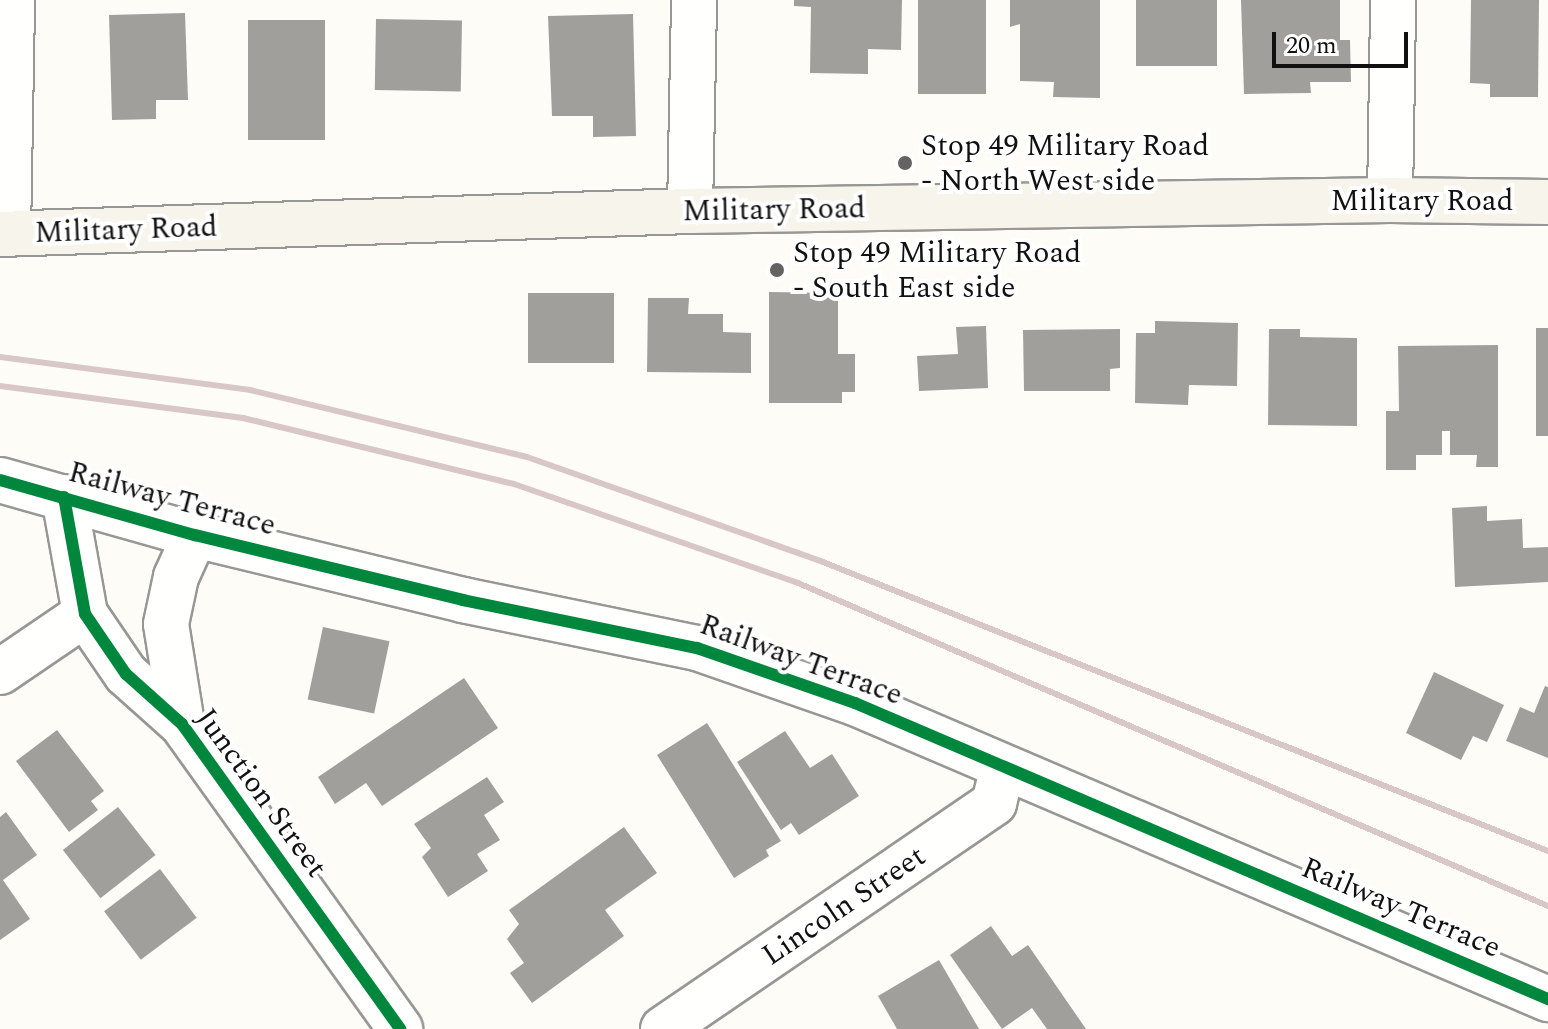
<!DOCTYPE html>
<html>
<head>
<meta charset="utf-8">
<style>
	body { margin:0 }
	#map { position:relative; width:1548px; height:1029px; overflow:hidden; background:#fdfcf7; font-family:Spectral,serif }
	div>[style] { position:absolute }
	.building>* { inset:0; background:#a19f9c; transform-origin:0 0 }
	.roads { filter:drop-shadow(2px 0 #979795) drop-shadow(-2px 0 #979795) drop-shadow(0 2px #979795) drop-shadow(0 -2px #979795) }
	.minor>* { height:44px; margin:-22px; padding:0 22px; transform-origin:22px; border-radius:22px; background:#fffffe }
	.secondary>* { height:44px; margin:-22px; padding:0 22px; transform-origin:22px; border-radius:22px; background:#f6f4eb }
	.rail>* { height:6px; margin:-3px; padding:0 3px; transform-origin:3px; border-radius:3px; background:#d9c6c7 }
	.cycleway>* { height:12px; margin:-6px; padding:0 6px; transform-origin:6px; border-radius:6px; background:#00873e }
	.dots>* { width:22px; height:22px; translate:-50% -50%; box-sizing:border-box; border:4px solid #fff; border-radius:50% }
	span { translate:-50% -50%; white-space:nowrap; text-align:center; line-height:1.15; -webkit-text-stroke:8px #fff; paint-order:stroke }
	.poi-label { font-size:30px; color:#111 }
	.left { translate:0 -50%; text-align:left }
	.street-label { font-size:30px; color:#111 }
	.scale { position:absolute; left:1272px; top:32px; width:136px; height:36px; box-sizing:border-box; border:4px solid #111; border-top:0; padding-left:10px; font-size:24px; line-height:28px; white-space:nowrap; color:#111; -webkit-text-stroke:6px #fff; paint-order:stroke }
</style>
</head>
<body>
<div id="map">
	<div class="building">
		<div style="clip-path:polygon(794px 0,902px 0,901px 50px,868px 49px,868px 74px,810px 73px,811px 7px,794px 6px)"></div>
		<div style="left:918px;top:0;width:68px;height:94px"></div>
		<div style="clip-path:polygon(1010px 0,1100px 0,1100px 98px,1053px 97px,1054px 82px,1020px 81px,1020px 24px,1010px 27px)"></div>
		<div style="left:1136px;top:0;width:81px;height:66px"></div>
		<div style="clip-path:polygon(1241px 0,1340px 0,1340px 40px,1350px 40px,1351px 82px,1310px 82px,1311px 93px,1244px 94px)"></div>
		<div style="clip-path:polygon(1471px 0,1539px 0,1538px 97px,1490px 97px,1490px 84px,1470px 83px)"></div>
		<div style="clip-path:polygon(185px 13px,188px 100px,156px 100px,156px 119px,112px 120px,109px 15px)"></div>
		<div style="clip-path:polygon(633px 14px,636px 136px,593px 137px,593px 116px,552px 116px,548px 16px)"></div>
		<div style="left:376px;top:19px;width:86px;height:71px;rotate:1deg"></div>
		<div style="left:248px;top:20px;width:77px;height:120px"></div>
		<div style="clip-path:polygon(769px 292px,838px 293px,838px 354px,855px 354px,855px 392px,842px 392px,842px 403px,769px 403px)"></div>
		<div style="left:528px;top:293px;width:86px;height:70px"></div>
		<div style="clip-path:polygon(648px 298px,689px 298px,688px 314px,723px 314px,723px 332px,751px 333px,751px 373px,647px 372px)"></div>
		<div style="clip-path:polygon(1155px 321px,1238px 323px,1237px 386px,1189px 385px,1188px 405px,1135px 403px,1136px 333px,1155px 333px)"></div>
		<div style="clip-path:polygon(986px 326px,988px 388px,919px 391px,917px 356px,958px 354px,956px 327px)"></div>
		<div style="left:1536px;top:328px;width:12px;height:108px"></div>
		<div style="clip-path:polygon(1120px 329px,1120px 368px,1110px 369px,1110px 391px,1024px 391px,1023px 330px)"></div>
		<div style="clip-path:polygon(1269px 329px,1300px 329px,1300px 337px,1357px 338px,1357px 426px,1268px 425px)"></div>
		<div style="clip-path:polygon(1498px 345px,1498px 467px,1476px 467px,1477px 455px,1450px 455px,1450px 431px,1442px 431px,1442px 455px,1416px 455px,1416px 470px,1386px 470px,1386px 411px,1399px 411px,1398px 346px)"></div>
		<div style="clip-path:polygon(1487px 506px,1487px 521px,1522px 519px,1523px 548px,1548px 547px,1548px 582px,1455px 587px,1452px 508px)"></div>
		<div style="left:323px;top:627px;width:68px;height:74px;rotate:12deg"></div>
		<div style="clip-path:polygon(1434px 672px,1504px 705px,1487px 742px,1473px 736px,1461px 760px,1406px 733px)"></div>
		<div style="clip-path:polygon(464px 678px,498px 728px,382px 806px,366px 783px,335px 804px,318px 777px)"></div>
		<div style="clip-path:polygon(1545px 686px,1548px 687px,1548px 758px,1506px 741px,1520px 707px,1534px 713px)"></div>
		<div style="clip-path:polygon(707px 723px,781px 841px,766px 850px,769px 856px,734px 878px,657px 755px)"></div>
		<div style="clip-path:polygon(57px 730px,104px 791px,91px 801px,98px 810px,69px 832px,16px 761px)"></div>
		<div style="clip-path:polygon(785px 731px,810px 768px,832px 754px,859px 796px,799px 835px,791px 823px,781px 830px,737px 762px)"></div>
		<div style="clip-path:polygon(487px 777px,504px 802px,484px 815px,500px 840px,477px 854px,488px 871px,448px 897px,422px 857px,431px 848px,414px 824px)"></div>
		<div style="left:118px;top:807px;width:61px;height:70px;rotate:52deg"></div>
		<div style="clip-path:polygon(6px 812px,37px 855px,3px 880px,30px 919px,0 940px,0 817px)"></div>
		<div style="clip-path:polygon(624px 827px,657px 873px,605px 910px,624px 936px,532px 1003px,510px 973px,524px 963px,507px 939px,519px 924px,509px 910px)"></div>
		<div style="left:160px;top:869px;width:61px;height:70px;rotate:53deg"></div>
		<div style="clip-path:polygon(991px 926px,1012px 956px,1028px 945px,1086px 1029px,1047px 1029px,1032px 1008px,1002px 1029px,950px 955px)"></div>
		<div style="clip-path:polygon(939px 960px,979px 1029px,897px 1029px,878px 996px)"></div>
	</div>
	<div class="roads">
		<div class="minor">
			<div style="left:1390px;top:200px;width:200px;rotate:-89.1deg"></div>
			<div style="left:690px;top:211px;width:211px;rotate:-88.9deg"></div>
			<div style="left:8px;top:234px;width:234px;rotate:-89deg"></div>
			<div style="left:0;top:480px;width:203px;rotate:15.8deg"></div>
			<div style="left:195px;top:535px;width:276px;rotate:13.6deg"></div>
			<div style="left:463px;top:600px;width:239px;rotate:11.6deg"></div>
			<div style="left:697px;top:648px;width:167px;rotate:19.2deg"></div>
			<div style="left:855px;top:703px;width:754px;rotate:23.13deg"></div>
			<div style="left:64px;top:497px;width:119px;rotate:79.8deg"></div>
			<div style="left:85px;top:614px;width:73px;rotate:55.7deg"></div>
			<div style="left:126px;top:674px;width:75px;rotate:41.8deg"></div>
			<div style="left:182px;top:724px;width:375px;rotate:54.4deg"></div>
			<div style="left:0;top:672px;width:103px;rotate:-34.3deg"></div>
			<div style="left:182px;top:724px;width:101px;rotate:-99.1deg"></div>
			<div style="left:166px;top:624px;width:48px;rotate:-78deg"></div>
			<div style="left:176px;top:577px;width:46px;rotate:-65.7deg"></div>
			<div style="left:663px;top:1029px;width:401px;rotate:-34.3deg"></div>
			<div style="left:994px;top:803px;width:37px;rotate:-76deg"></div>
		</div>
		<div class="secondary">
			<div style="left:0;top:234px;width:690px;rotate:-1.91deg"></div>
			<div style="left:690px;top:211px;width:700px;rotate:-0.9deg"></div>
			<div style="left:1390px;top:200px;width:158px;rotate:0.7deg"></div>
		</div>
	</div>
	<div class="rail">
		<div style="left:0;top:357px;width:252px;rotate:7.5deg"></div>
		<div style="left:250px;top:390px;width:285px;rotate:13.6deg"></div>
		<div style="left:527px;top:457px;width:314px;rotate:19.5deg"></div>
		<div style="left:823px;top:562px;width:780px;rotate:21.73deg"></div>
		<div style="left:0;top:386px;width:245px;rotate:7.5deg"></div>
		<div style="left:243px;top:418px;width:279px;rotate:13.7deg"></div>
		<div style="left:514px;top:484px;width:301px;rotate:19.2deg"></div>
		<div style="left:798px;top:583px;width:817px;rotate:23.3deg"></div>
	</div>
	<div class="cycleway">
		<div style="left:0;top:480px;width:203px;rotate:15.8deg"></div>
		<div style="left:195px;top:535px;width:276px;rotate:13.6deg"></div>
		<div style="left:463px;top:600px;width:239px;rotate:11.6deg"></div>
		<div style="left:697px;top:648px;width:167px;rotate:19.2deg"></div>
		<div style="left:855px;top:703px;width:754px;rotate:23.13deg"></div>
		<div style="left:64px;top:497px;width:119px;rotate:79.8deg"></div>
		<div style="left:85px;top:614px;width:73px;rotate:55.7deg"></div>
		<div style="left:126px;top:674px;width:75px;rotate:41.8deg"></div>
		<div style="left:182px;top:724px;width:375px;rotate:54.4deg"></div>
	</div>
	<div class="dots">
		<div style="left:905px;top:163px;background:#646362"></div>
		<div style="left:777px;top:270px;background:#646362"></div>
	</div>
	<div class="poi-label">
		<span class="left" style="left:921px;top:163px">Stop 49 Military Road<br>- North West side</span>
		<span class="left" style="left:793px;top:270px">Stop 49 Military Road<br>- South East side</span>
	</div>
	<div class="street-label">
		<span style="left:1422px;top:201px">Military Road</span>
		<span style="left:774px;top:210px;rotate:-1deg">Military Road</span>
		<span style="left:126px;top:230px;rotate:-2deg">Military Road</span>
		<span style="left:172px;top:499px;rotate:15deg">Railway Terrace</span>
		<span style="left:801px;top:660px;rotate:20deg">Railway Terrace</span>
		<span style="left:261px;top:793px;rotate:54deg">Junction Street</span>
		<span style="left:844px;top:906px;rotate:-34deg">Lincoln Street</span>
		<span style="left:1401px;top:908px;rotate:23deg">Railway Terrace</span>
	</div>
	<div class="scale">20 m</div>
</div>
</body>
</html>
